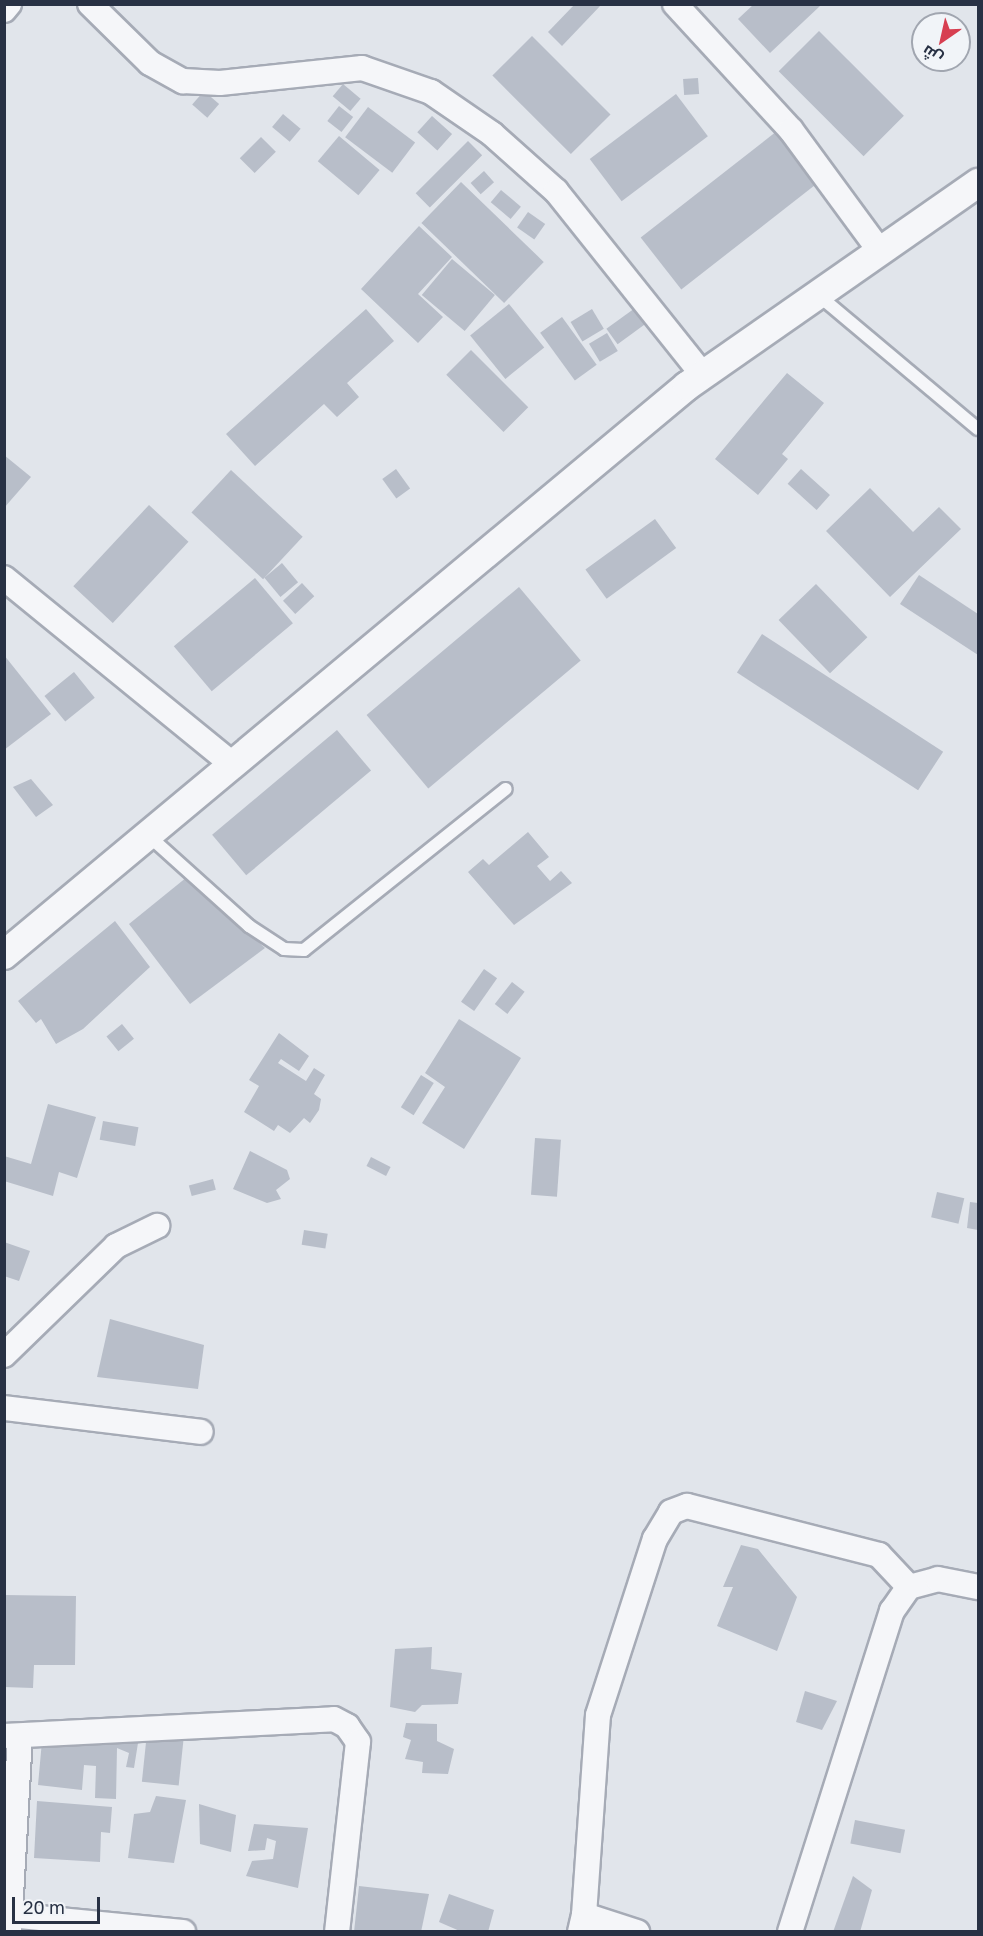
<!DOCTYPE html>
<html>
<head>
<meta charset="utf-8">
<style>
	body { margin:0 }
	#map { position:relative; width:983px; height:1936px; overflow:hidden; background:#e1e5eb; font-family:"Golos Text",Cairo,sans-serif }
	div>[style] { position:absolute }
	.building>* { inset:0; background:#b8bec9; transform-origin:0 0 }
	.roads { filter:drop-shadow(2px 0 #a6abb6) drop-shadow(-2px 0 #a6abb6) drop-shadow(0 2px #a6abb6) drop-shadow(0 -2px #a6abb6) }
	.service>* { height:12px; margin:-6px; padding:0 6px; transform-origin:6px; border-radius:6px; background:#f5f6f9 }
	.minor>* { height:24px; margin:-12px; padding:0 12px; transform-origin:12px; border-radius:12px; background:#f5f6f9 }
	.tertiary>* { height:28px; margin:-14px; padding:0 14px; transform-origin:14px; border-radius:14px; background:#f5f6f9 }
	span { translate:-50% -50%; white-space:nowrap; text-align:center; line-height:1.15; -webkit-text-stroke:4.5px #f1f4f8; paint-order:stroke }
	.frame { position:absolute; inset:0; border:6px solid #283144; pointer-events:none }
	.north { position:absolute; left:911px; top:12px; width:60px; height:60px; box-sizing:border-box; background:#f1f4f8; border:2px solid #a1a6b0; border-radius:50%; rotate:214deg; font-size:16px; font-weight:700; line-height:24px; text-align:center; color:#283144 }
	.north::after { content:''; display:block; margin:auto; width:21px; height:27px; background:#d73f51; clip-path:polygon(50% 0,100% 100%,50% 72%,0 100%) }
	.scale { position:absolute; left:12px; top:1897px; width:88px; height:27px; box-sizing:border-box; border:3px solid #283144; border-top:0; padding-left:8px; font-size:18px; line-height:21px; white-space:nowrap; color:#283144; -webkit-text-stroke:4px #f1f4f8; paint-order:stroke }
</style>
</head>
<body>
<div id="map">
	<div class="building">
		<div style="clip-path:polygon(575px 4px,602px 4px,562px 46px,548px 32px)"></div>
		<div style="clip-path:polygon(754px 4px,819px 4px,820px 6px,770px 53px,738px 19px)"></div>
		<div style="left:819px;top:31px;width:120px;height:57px;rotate:45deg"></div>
		<div style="left:532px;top:36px;width:111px;height:56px;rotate:45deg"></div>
		<div style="left:698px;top:78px;width:16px;height:15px;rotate:86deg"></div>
		<div style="left:343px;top:84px;width:23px;height:16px;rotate:40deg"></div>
		<div style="left:204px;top:91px;width:20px;height:18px;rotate:41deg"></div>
		<div style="left:676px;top:94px;width:53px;height:108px;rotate:53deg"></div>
		<div style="left:339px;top:106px;width:18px;height:19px;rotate:38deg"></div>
		<div style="left:368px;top:107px;width:59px;height:38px;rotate:37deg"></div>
		<div style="left:283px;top:114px;width:23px;height:17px;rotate:40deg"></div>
		<div style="left:432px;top:116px;width:27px;height:22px;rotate:42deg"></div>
		<div style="left:777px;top:131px;width:66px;height:173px;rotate:52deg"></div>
		<div style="left:339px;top:136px;width:53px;height:33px;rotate:40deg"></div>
		<div style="left:261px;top:137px;width:21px;height:30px;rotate:45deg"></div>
		<div style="left:468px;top:141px;width:20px;height:74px;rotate:45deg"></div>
		<div style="left:484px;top:171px;width:15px;height:18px;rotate:48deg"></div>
		<div style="left:461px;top:182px;width:115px;height:57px;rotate:44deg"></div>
		<div style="left:501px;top:190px;width:26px;height:16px;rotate:40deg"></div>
		<div style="left:528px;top:212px;width:21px;height:19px;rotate:35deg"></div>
		<div style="clip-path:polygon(419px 226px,452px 257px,418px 294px,443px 317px,418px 343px,361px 289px)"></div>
		<div style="left:452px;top:259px;width:56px;height:47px;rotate:40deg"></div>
		<div style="left:642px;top:303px;width:19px;height:44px;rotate:54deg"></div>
		<div style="left:509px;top:304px;width:56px;height:50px;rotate:51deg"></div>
		<div style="clip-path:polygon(366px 309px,394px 341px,347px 383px,359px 397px,337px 417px,324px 404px,255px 466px,226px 434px)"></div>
		<div style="left:592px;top:309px;width:23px;height:25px;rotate:59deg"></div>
		<div style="left:562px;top:317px;width:59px;height:27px;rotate:54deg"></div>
		<div style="left:607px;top:333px;width:21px;height:21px;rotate:59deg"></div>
		<div style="left:471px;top:350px;width:81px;height:35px;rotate:45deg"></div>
		<div style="clip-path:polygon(787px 373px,824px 403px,782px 454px,788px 459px,758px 495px,715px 459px)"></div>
		<div style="clip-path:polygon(4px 455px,31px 477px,4px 508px)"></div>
		<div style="left:396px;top:469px;width:24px;height:17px;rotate:54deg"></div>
		<div style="left:801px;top:469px;width:39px;height:20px;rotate:42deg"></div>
		<div style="left:231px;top:470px;width:98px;height:58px;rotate:43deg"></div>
		<div style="clip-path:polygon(870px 488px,913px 532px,939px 507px,961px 529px,890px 597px,826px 531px)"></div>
		<div style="left:149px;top:505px;width:54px;height:111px;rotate:43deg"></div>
		<div style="left:655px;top:519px;width:36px;height:86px;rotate:54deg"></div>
		<div style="left:282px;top:563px;width:25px;height:23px;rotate:50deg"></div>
		<div style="clip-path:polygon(919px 575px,978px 614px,978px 655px,900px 604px)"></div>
		<div style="left:255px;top:578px;width:59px;height:106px;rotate:50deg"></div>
		<div style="left:302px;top:583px;width:18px;height:26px;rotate:47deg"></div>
		<div style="left:816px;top:584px;width:74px;height:52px;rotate:46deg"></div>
		<div style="left:519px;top:587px;width:96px;height:199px;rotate:50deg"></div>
		<div style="left:762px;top:634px;width:216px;height:46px;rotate:33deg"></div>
		<div style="clip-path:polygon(4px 655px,51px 714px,4px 750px)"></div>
		<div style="left:74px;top:672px;width:33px;height:38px;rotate:51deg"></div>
		<div style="left:337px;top:730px;width:53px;height:163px;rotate:50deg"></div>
		<div style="clip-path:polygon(31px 779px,53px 805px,36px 817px,13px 787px)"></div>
		<div style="clip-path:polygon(528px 832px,549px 857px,537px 866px,550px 881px,561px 871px,572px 883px,514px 925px,468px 872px,483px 859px,489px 865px)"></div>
		<div style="clip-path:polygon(187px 877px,265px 948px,190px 1004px,129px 924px)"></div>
		<div style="clip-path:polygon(115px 921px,150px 967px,83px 1029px,56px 1044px,41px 1019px,36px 1023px,18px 1001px)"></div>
		<div style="left:484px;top:969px;width:16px;height:40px;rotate:35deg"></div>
		<div style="left:512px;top:982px;width:16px;height:28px;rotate:38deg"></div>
		<div style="clip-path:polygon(459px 1019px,521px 1058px,464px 1149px,422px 1123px,445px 1087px,425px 1073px)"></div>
		<div style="left:122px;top:1024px;width:19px;height:20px;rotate:51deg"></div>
		<div style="clip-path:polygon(279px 1033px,309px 1056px,299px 1071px,281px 1059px,278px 1063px,306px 1081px,314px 1068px,325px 1075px,314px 1094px,321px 1099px,319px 1110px,310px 1123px,304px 1118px,290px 1133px,278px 1125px,274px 1131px,244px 1112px,259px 1086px,249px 1080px)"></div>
		<div style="left:421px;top:1075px;width:15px;height:38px;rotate:32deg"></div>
		<div style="clip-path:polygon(48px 1104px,96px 1117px,77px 1178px,59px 1172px,53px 1196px,4px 1181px,4px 1156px,31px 1164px)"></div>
		<div style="left:103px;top:1121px;width:36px;height:19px;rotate:10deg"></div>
		<div style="left:535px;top:1138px;width:26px;height:57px;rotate:4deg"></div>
		<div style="clip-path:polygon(250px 1151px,287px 1170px,290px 1179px,276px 1190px,281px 1199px,267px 1203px,233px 1189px)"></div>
		<div style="left:371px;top:1157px;width:22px;height:10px;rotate:27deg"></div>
		<div style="left:213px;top:1179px;width:11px;height:25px;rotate:75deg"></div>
		<div style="left:937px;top:1192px;width:28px;height:26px;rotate:13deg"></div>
		<div style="clip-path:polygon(970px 1202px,978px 1203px,978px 1230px,967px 1228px)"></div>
		<div style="left:304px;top:1230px;width:24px;height:15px;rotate:9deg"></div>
		<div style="clip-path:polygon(4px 1242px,30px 1251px,19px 1281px,4px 1276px)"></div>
		<div style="clip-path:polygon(110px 1319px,204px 1345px,198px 1389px,97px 1377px)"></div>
		<div style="clip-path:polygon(741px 1545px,758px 1549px,797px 1597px,777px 1651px,717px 1626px,733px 1587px,723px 1587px)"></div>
		<div style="clip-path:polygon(4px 1595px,76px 1596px,75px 1665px,34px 1665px,33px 1688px,4px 1687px)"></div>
		<div style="clip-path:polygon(432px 1647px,431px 1669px,462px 1673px,458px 1704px,422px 1705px,415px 1712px,390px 1707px,395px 1649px)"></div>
		<div style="clip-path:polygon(805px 1691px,837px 1701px,822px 1730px,796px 1722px)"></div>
		<div style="clip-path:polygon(406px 1723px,437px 1724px,437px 1741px,454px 1749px,448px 1774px,422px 1773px,423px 1762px,405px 1759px,411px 1740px,403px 1737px)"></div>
		<div style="clip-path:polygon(43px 1730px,138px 1743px,134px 1768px,126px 1767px,129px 1753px,117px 1748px,116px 1799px,95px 1798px,96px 1766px,84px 1765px,82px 1790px,38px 1785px)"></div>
		<div style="left:147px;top:1733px;width:37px;height:49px;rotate:6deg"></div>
		<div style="clip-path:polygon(156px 1796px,186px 1800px,174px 1863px,128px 1858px,134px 1814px,150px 1812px)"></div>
		<div style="clip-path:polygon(37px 1801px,112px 1807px,110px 1833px,101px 1832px,100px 1862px,34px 1858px)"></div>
		<div style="clip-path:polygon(199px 1804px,236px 1815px,231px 1852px,200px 1844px)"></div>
		<div style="left:855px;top:1820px;width:51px;height:24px;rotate:11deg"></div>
		<div style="clip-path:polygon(254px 1824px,308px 1828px,298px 1888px,246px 1876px,252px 1861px,273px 1859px,276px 1841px,267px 1838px,265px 1850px,248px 1851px)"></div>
		<div style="clip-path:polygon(853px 1876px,872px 1890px,860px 1932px,833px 1932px)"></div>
		<div style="clip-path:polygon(359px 1886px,429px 1894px,421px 1932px,354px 1932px)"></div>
		<div style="clip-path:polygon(449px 1894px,494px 1910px,488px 1932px,462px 1932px,439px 1922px)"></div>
	</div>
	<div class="roads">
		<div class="service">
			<div style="left:817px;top:294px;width:210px;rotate:40deg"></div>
			<div style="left:149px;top:836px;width:135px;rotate:42deg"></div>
			<div style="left:249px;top:926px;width:42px;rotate:33.3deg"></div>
			<div style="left:284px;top:949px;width:20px;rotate:3deg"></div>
			<div style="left:304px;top:950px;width:258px;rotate:-38.6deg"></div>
		</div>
		<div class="minor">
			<div style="left:90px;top:4px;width:84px;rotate:44.5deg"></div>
			<div style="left:150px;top:63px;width:38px;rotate:29deg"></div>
			<div style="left:183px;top:81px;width:37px;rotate:3deg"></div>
			<div style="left:220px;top:83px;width:143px;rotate:-6deg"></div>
			<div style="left:362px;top:68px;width:73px;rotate:19.2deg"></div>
			<div style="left:431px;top:92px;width:74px;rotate:34.5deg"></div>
			<div style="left:492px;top:134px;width:86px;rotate:41.7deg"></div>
			<div style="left:556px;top:191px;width:236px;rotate:51.4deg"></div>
			<div style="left:675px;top:4px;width:171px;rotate:47.4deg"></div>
			<div style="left:791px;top:130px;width:149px;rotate:53.7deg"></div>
			<div style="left:4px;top:10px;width:8px;rotate:-50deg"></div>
			<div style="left:4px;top:578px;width:291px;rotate:39.2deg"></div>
			<div style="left:4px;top:1355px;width:156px;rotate:-44.2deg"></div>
			<div style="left:116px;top:1246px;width:46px;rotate:-26deg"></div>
			<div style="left:4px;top:1408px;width:198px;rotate:6.9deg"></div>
			<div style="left:4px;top:1736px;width:330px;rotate:-2.9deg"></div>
			<div style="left:334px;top:1719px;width:15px;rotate:28deg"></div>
			<div style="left:347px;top:1726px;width:19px;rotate:55deg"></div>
			<div style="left:358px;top:1742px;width:191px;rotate:96.3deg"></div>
			<div style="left:10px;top:1915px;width:174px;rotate:5.6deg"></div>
			<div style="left:584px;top:1915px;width:200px;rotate:-86deg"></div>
			<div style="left:598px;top:1715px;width:185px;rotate:-72.1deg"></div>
			<div style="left:655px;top:1539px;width:31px;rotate:-59deg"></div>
			<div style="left:671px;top:1512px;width:17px;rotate:-21deg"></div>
			<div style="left:687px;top:1506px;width:198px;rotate:14.3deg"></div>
			<div style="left:879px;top:1555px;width:44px;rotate:46.8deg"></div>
			<div style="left:9px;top:1932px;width:196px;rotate:-86.8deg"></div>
			<div style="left:580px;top:1932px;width:17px;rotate:-77deg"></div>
			<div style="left:584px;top:1915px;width:56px;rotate:17.8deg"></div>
			<div style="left:790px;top:1932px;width:337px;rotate:-72.4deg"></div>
			<div style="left:892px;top:1611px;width:29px;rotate:-55deg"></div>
			<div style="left:909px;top:1587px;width:30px;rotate:-15deg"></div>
			<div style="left:938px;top:1579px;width:41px;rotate:11.3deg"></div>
		</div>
		<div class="tertiary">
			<div style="left:4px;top:955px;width:889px;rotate:-39.8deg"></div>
			<div style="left:687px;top:386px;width:355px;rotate:-34.9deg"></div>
		</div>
	</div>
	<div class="frame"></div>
	<div class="north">ش</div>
	<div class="scale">20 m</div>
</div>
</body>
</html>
